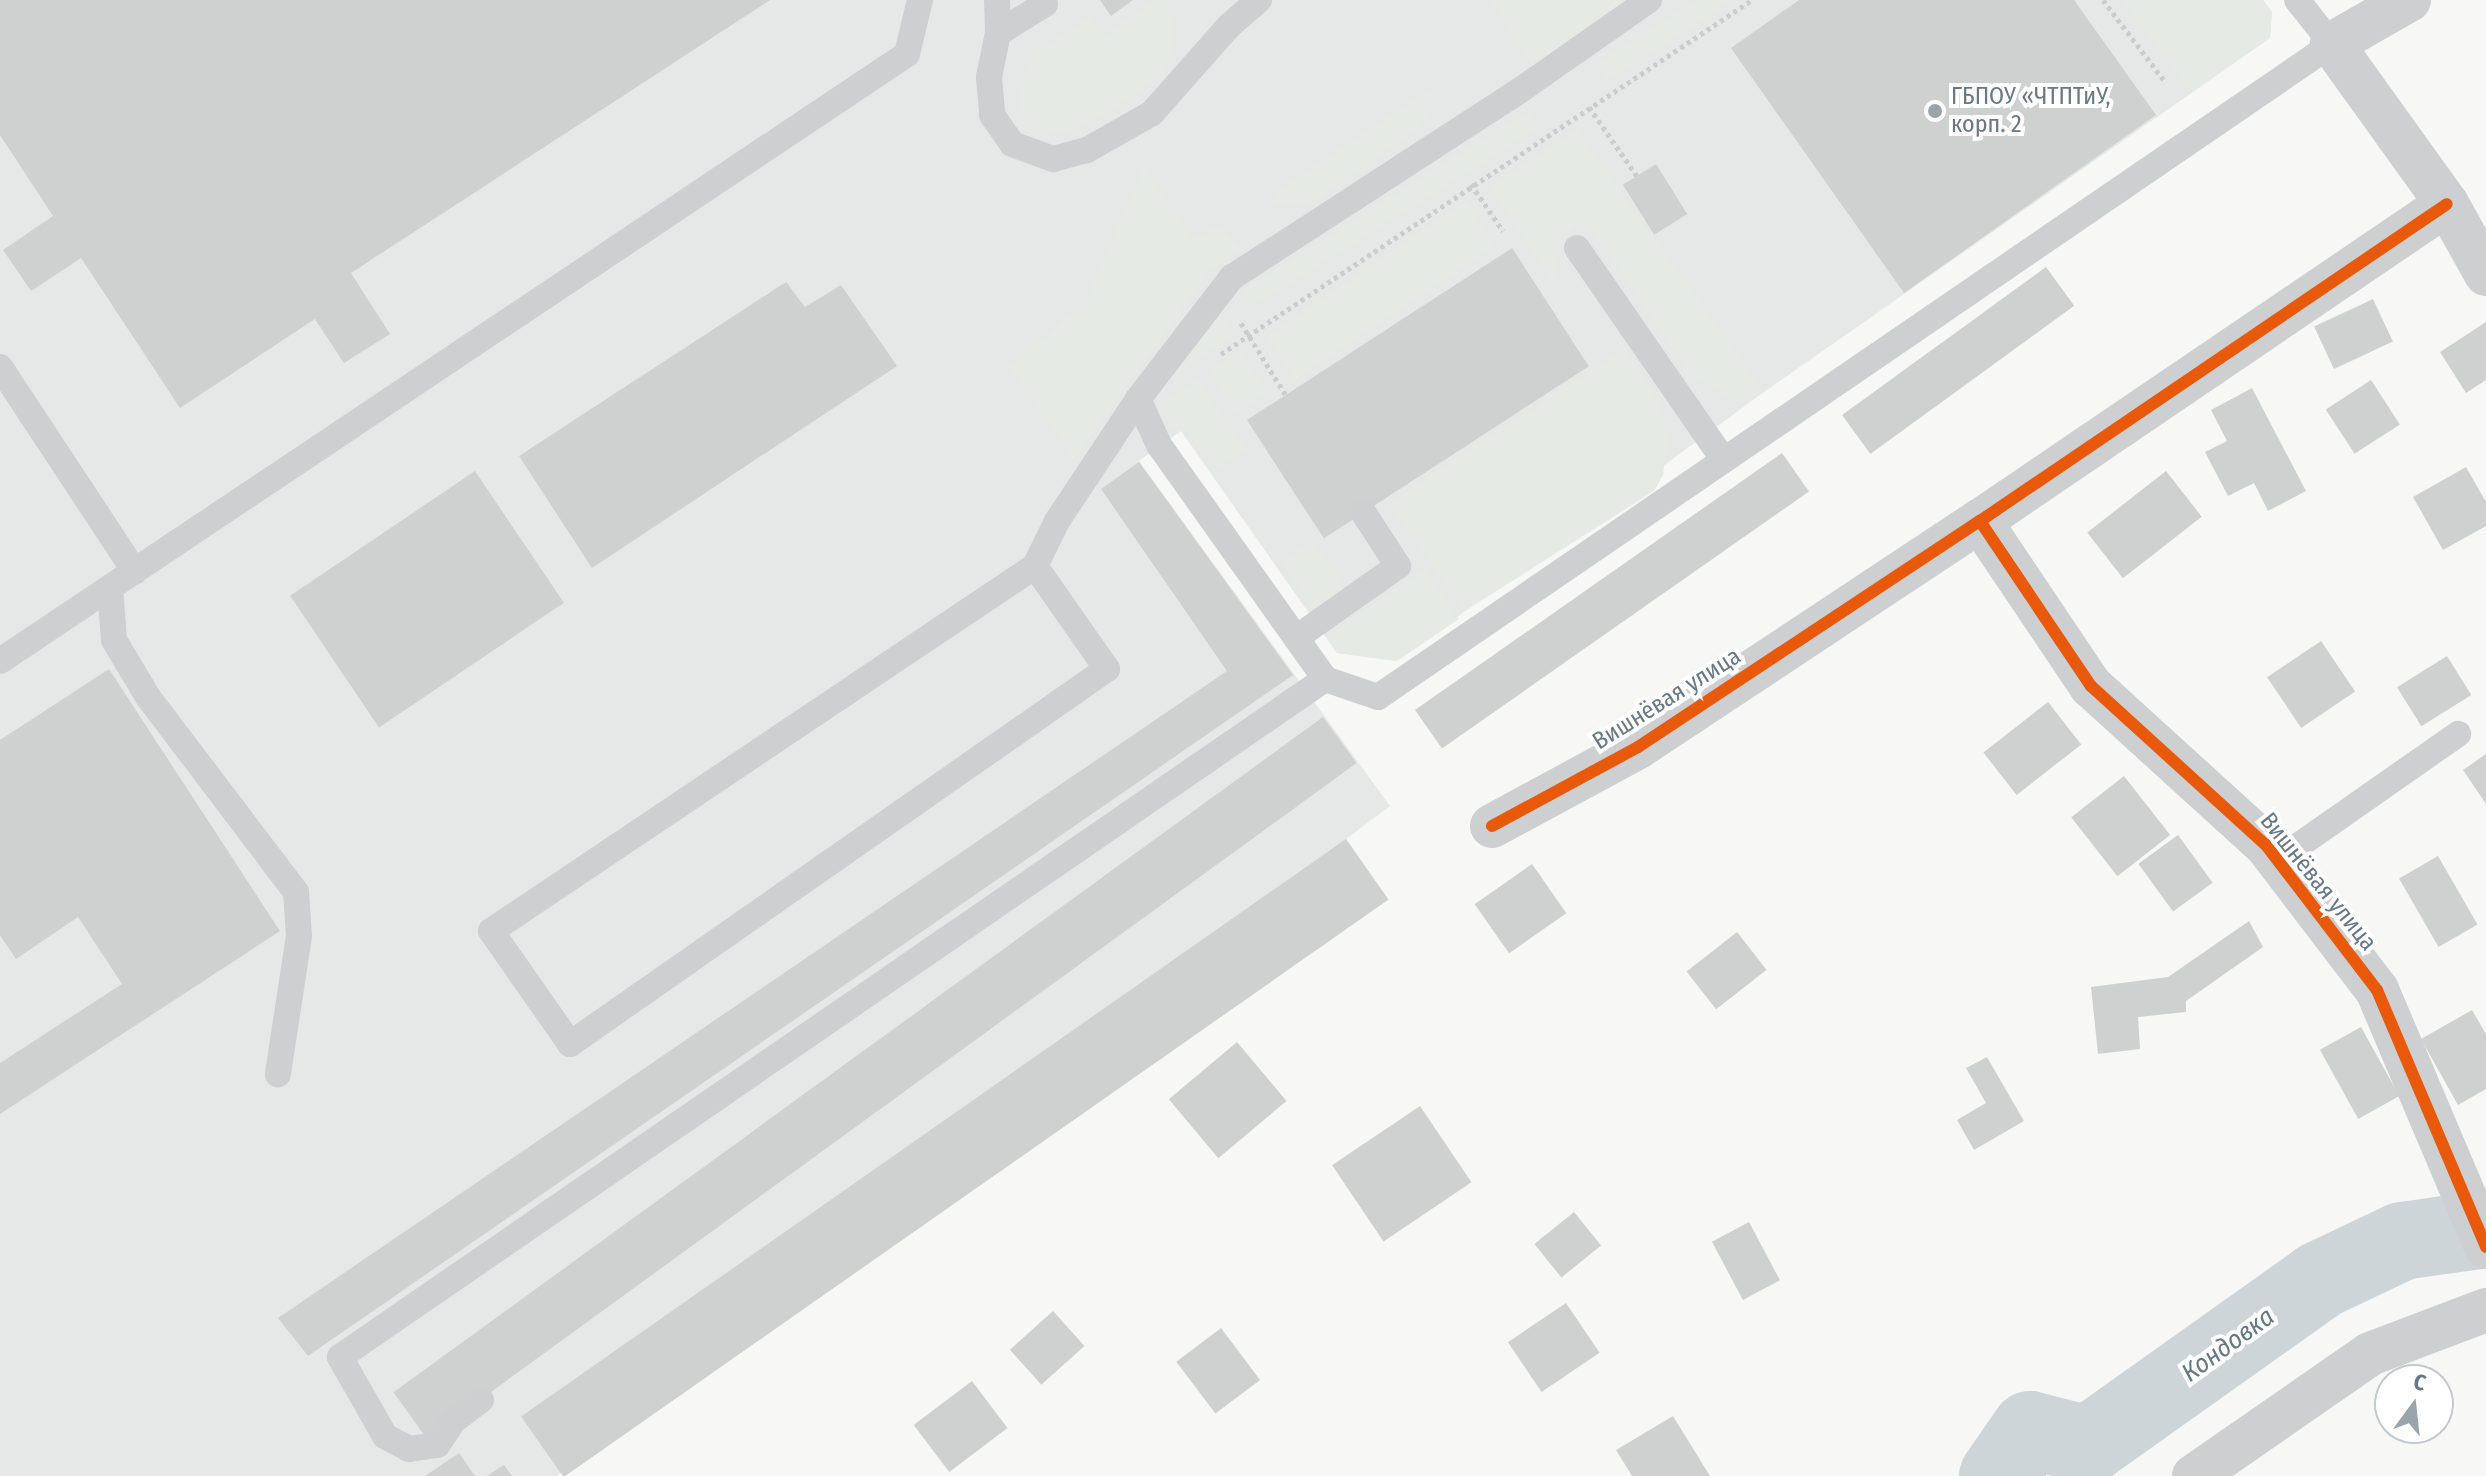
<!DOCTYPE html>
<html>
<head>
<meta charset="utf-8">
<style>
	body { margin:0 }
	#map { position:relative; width:2486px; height:1476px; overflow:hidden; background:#f7f7f6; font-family:"Fira Sans Condensed",sans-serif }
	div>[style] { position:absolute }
	.built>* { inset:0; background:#e6e7e7 }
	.green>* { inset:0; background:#e6eae4; transform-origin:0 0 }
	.river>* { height:78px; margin:-39px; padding:0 39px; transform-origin:39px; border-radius:39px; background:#cdd5d8 }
	.building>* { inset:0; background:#cfd1d1; transform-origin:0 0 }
	.path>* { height:5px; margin-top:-2.5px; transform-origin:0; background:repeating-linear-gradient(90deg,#ccc 0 4px,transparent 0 8px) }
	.lane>* { height:26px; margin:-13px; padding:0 13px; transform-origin:13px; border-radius:13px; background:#cdcfd0 }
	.street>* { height:44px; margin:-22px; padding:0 22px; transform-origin:22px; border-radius:22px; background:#cdcfd0 }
	.cycleway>* { height:12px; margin:-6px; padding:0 6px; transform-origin:6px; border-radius:6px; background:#e8590c }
	.dots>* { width:22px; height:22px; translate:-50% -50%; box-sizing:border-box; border:4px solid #fff; border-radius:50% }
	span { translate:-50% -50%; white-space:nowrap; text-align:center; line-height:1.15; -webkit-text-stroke:8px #fff; paint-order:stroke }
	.poi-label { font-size:24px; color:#677886 }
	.left { translate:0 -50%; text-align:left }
	.street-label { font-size:24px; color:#677886 }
	.water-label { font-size:26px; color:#637982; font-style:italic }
	.north { position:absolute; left:2374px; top:1364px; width:80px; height:80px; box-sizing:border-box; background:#fff; border:2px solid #c2c9cf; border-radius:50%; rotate:15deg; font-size:22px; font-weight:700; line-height:32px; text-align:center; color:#677886 }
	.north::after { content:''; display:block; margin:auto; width:28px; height:36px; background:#99a4ad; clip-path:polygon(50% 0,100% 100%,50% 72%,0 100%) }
</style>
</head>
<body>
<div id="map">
	<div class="built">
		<div style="clip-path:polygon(0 0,2263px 0,2272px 12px,2270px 38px,1764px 392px,1397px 661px,1337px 653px,1181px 431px,1139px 461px,1390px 806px,1346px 839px,1388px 900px,557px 1476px,0 1476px)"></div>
	</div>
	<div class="green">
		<div style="clip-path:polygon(1154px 0,1166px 0,1172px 23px,1174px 44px,1163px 74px,1100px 118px,1065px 131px,1038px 129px,1023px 117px,1021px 95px,1026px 70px,1038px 53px,1088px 17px,1104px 37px)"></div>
		<div style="clip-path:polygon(1496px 0,1626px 0,1532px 66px,1492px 2px)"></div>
		<div style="clip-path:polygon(1695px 0,1732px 0,1608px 81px,1597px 64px)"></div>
		<div style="clip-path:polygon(2122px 0,2263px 0,2272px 12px,2270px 38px,2190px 92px)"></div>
		<div style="clip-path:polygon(1432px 88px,1432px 109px,1418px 129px,1309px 205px,1274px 203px,1279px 191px)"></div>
		<div style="left:1528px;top:112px;width:19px;height:338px;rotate:58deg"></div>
		<div style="clip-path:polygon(1577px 130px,1720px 331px,1764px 392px,1739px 403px,1693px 377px,1585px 220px,1550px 243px,1559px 268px,1554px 284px,1490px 187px)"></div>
		<div style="clip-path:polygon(1144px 166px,1193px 240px,1220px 225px,1241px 250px,1209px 271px,1074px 459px,1010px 367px,1085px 303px)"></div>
		<div style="left:1466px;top:202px;width:52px;height:241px;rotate:56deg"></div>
		<div style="clip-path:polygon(1223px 316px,1233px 335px,1169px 380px,1193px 341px)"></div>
		<div style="clip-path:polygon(1623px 349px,1652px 390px,1664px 419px,1667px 441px,1663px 475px,1654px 491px,1465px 611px,1389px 504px)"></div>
		<div style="left:1240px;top:350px;width:50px;height:37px;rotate:57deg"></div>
		<div style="clip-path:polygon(1197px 380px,1246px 449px,1215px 471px,1181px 424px,1174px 429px,1165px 417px,1170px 399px)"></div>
		<div style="left:1312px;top:541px;width:56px;height:38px;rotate:54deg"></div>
		<div style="clip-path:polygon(1425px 569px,1459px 619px,1397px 661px,1337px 653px,1326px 637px)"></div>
	</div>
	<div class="river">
		<div style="left:1998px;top:1476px;width:56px;rotate:-55.2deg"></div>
		<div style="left:2030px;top:1430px;width:60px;rotate:14.5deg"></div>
		<div style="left:2088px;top:1445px;width:285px;rotate:-35.4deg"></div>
		<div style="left:2320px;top:1280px;width:91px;rotate:-25.4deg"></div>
		<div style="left:2402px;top:1241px;width:85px;rotate:-8.1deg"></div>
	</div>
	<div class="building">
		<div style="clip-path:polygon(0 0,770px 0,351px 273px,390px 334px,344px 363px,315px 319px,180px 408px,81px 258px,31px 291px,3px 250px,53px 216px,0 135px)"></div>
		<div style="clip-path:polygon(1100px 0,1133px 0,1111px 16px)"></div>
		<div style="clip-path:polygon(1799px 0,2074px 0,2156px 115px,1904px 293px,1731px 48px)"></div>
		<div style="left:1656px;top:164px;width:59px;height:39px;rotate:58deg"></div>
		<div style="left:1512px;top:248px;width:141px;height:316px;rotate:57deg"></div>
		<div style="left:2046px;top:267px;width:48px;height:252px;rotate:54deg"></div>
		<div style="clip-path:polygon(786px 282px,805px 307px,841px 285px,897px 366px,592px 568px,519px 456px)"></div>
		<div style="left:2373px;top:299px;width:47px;height:65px;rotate:65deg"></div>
		<div style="clip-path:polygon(2486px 322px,2486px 380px,2466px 393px,2440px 352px)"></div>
		<div style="left:2371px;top:380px;width:53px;height:54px;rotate:57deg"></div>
		<div style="clip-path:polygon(2252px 388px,2306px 491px,2268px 511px,2254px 483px,2228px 496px,2205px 452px,2227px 441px,2211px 410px)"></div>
		<div style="left:1782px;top:453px;width:47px;height:448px;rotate:55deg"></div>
		<div style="clip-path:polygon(1139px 462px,1293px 675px,308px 1356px,278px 1318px,1227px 671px,1101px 489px)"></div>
		<div style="clip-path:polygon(2466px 467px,2486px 502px,2486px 526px,2443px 550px,2413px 497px)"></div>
		<div style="left:475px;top:471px;width:159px;height:223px;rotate:56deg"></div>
		<div style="left:2166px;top:471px;width:58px;height:100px;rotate:52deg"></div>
		<div style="left:2321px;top:641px;width:61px;height:65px;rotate:56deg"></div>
		<div style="left:2447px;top:656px;width:46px;height:59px;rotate:58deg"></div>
		<div style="clip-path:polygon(109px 669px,280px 931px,0 1114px,0 1063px,122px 984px,78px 917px,16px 959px,0 935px,0 740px)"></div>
		<div style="left:2048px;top:702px;width:54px;height:82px;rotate:52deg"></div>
		<div style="left:1323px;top:717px;width:57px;height:1149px;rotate:54deg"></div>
		<div style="clip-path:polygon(2486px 754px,2486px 804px,2463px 770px)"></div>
		<div style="left:2124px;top:776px;width:75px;height:67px;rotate:52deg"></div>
		<div style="left:2178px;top:835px;width:59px;height:49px;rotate:54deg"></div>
		<div style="left:1346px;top:839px;width:74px;height:1007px;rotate:55deg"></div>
		<div style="left:2438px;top:856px;width:79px;height:45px;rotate:60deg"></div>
		<div style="left:1532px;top:864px;width:60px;height:70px;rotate:55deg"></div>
		<div style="clip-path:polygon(2249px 921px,2263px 947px,2186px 1001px,2186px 1012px,2138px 1017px,2140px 1049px,2098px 1054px,2091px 987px,2168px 977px)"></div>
		<div style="left:1737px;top:932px;width:48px;height:64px;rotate:52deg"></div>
		<div style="clip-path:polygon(2472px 1010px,2486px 1034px,2486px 1089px,2458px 1105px,2421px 1039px)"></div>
		<div style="left:2361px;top:1027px;width:79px;height:47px;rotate:61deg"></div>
		<div style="left:1237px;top:1042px;width:77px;height:89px;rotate:50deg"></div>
		<div style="clip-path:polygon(1987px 1057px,2024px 1121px,1974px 1150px,1957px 1120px,1986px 1103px,1966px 1068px)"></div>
		<div style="left:1420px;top:1106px;width:92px;height:106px;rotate:56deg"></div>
		<div style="left:1574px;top:1212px;width:43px;height:51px;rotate:51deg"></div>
		<div style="left:1749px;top:1222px;width:66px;height:42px;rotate:62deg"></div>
		<div style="left:1566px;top:1303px;width:60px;height:70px;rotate:56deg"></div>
		<div style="left:1053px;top:1311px;width:47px;height:58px;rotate:48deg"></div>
		<div style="left:1221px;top:1328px;width:65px;height:56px;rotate:53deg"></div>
		<div style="left:972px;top:1381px;width:59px;height:73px;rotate:53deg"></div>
		<div style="clip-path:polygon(1673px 1416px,1710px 1476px,1632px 1476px,1616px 1450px)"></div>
		<div style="clip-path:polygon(459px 1453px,475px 1476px,425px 1476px)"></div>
		<div style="clip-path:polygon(504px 1465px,512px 1476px,487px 1476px)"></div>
	</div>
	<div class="path">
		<div style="left:2103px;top:0;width:104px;rotate:52.8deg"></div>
		<div style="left:1589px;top:107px;width:84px;rotate:55.2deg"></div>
		<div style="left:1471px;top:184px;width:57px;rotate:55.8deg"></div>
		<div style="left:1241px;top:323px;width:84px;rotate:58.2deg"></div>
		<div style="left:1221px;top:354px;width:638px;rotate:-33.69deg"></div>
	</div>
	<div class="lane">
		<div style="left:997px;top:0;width:33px;rotate:88deg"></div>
		<div style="left:1649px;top:0;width:155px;rotate:145deg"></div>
		<div style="left:1522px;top:89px;width:346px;rotate:147deg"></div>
		<div style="left:1232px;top:277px;width:154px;rotate:127.6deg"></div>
		<div style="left:1138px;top:399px;width:51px;rotate:65.5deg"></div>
		<div style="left:1159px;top:445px;width:287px;rotate:54.6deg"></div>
		<div style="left:1325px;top:679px;width:56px;rotate:18.8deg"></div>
		<div style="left:1378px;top:697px;width:1156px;rotate:-34.39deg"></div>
		<div style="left:2332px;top:44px;width:56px;rotate:-128.5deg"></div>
		<div style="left:1045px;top:4px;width:55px;rotate:148.3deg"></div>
		<div style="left:998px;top:33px;width:45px;rotate:101.6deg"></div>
		<div style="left:989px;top:77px;width:38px;rotate:85deg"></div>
		<div style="left:992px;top:115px;width:35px;rotate:55deg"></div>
		<div style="left:1012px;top:144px;width:44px;rotate:20.1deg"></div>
		<div style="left:1053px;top:159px;width:35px;rotate:-15deg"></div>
		<div style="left:1087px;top:150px;width:75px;rotate:-29.6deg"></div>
		<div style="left:1152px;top:113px;width:116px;rotate:-48.5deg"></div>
		<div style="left:1229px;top:26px;width:40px;rotate:-41deg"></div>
		<div style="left:1577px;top:248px;width:257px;rotate:55.3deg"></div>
		<div style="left:0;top:367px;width:245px;rotate:56.6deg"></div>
		<div style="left:1035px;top:566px;width:655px;rotate:146.14deg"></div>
		<div style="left:491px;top:931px;width:138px;rotate:55deg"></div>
		<div style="left:570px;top:1044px;width:655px;rotate:-34.93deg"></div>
		<div style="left:1107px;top:669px;width:126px;rotate:-125deg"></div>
		<div style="left:1035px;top:566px;width:50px;rotate:-63.9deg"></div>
		<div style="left:1057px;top:521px;width:146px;rotate:-56.4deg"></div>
		<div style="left:110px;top:589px;width:51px;rotate:85.5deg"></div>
		<div style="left:114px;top:640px;width:66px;rotate:59.2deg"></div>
		<div style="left:148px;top:697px;width:245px;rotate:52.8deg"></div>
		<div style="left:296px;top:892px;width:44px;rotate:86.1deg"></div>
		<div style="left:299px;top:936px;width:140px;rotate:98.7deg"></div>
		<div style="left:1296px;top:638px;width:125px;rotate:-35.2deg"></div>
		<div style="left:1398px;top:566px;width:64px;rotate:-122.9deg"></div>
		<div style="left:0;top:661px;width:1091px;rotate:-33.79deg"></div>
		<div style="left:907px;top:54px;width:56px;rotate:-76.5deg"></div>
		<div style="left:2278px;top:860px;width:220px;rotate:-35deg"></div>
		<div style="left:481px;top:1400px;width:34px;rotate:143deg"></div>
		<div style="left:454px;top:1420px;width:30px;rotate:124deg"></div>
		<div style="left:437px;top:1445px;width:28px;rotate:172deg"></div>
		<div style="left:409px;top:1449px;width:27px;rotate:-152deg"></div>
		<div style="left:385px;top:1436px;width:91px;rotate:-119.7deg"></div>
		<div style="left:340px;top:1357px;width:1196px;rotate:-34.54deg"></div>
	</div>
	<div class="street">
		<div style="left:2409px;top:0;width:89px;rotate:150.3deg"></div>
		<div style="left:2332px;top:44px;width:197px;rotate:54.3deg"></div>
		<div style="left:2447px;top:204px;width:80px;rotate:60.9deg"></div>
		<div style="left:1980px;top:521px;width:564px;rotate:-34.17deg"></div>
		<div style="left:1492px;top:826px;width:166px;rotate:-28.4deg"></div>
		<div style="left:1638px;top:747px;width:410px;rotate:-33.5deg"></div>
		<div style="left:1980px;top:521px;width:199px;rotate:56.1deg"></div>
		<div style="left:2091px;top:686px;width:236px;rotate:42.3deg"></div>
		<div style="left:2266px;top:845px;width:183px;rotate:52.6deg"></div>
		<div style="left:2377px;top:990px;width:279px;rotate:67deg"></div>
		<div style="left:2194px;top:1476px;width:214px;rotate:-34.7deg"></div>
		<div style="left:2370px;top:1354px;width:124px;rotate:-20.8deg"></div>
	</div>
	<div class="cycleway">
		<div style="left:1980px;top:521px;width:564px;rotate:-34.17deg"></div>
		<div style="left:1492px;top:826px;width:166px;rotate:-28.4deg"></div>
		<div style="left:1638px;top:747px;width:410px;rotate:-33.5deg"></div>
		<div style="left:1980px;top:521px;width:199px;rotate:56.1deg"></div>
		<div style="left:2091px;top:686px;width:236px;rotate:42.3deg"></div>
		<div style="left:2266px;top:845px;width:183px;rotate:52.6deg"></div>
		<div style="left:2377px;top:990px;width:279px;rotate:67deg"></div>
	</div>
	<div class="dots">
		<div style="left:1935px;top:111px;background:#99a4ad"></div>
	</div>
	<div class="poi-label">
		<span class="left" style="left:1951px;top:111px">ГБПОУ «ЧТПТиУ,<br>корп. 2</span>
	</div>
	<div class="street-label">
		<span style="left:1667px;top:699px;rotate:-32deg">Вишнёвая улица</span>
		<span style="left:2318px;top:882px;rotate:51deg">Вишнёвая улица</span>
	</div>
	<div class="water-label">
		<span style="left:2228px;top:1345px;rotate:-36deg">Кондовка</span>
	</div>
	<div class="north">С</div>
</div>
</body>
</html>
